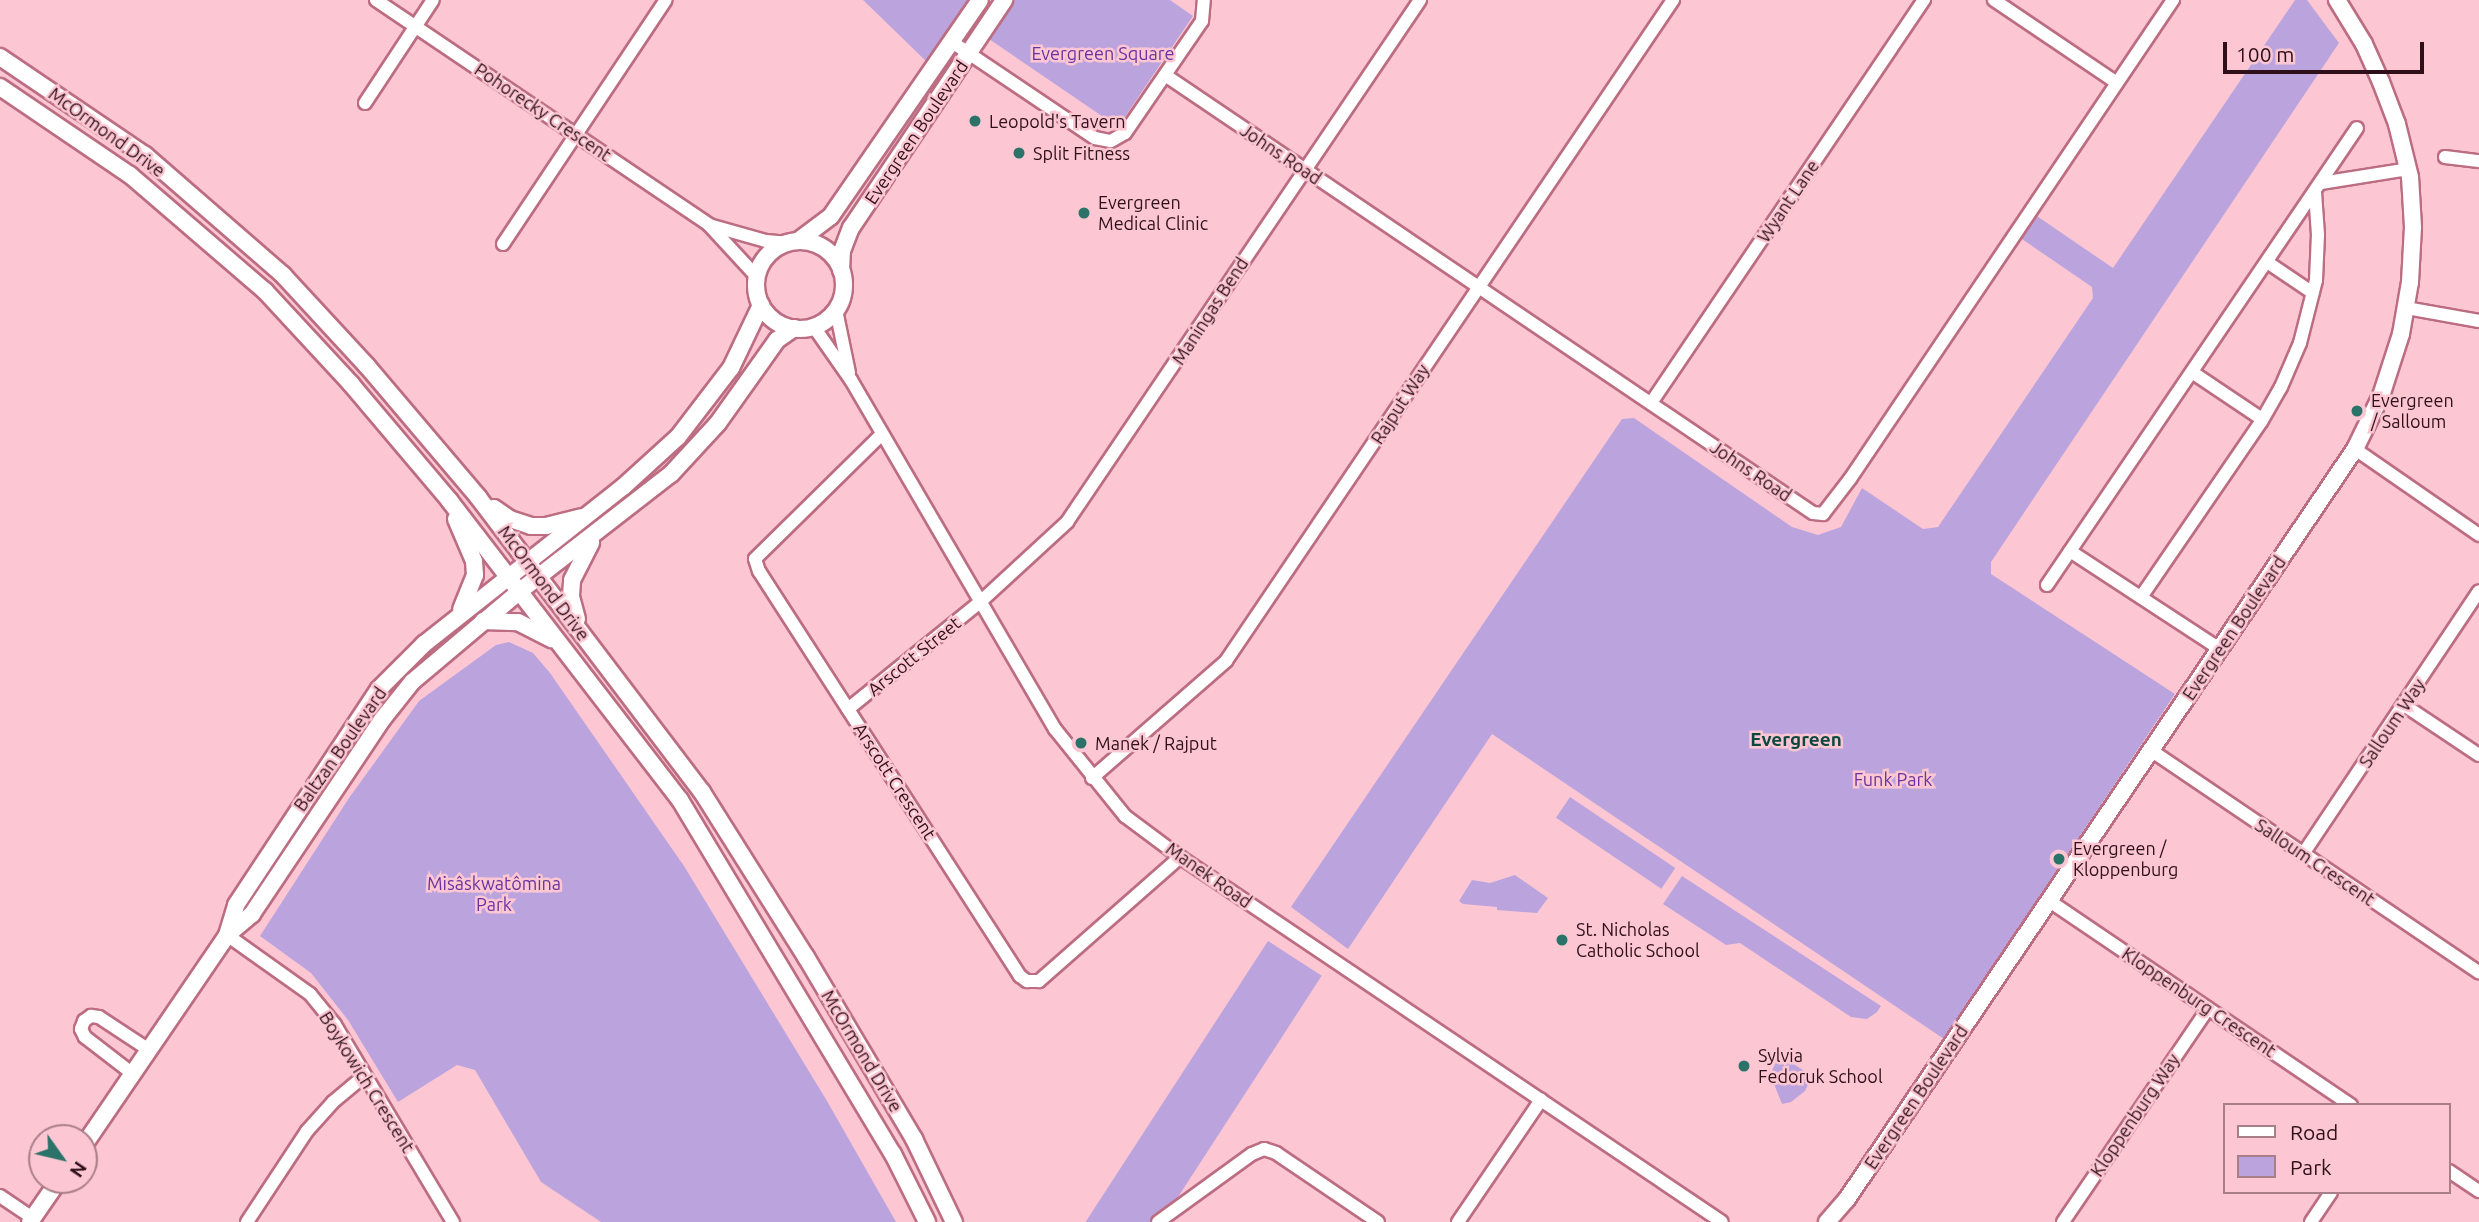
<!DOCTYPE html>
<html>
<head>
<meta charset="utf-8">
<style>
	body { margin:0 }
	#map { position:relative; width:2479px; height:1222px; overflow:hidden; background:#fcc7d3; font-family:Ubuntu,sans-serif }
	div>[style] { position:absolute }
	.green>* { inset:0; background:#bba4dd; transform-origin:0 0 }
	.roads { filter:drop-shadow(2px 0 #bc6d82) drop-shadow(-2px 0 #bc6d82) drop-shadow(0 2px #bc6d82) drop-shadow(0 -2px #bc6d82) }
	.street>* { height:12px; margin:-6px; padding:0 6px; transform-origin:6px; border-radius:6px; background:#fff }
	.secondary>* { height:16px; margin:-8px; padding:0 8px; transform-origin:8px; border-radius:8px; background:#fff }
	.secondary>.ring { margin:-8px; padding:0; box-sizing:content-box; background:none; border:16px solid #fff; border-radius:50% }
	.dots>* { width:19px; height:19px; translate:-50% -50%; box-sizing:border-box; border:4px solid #fcc7d3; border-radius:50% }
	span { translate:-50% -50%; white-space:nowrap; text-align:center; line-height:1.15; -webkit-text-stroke:5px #fcc7d3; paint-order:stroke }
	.park-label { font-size:18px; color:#6934a0 }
	.street-label { font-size:18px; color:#2f101a }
	.poi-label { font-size:18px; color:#2f101a }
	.left { translate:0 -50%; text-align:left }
	.neighbourhood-label { font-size:19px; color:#0a4841; font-weight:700 }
	.legend { position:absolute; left:2223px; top:1103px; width:228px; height:91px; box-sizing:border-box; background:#fcc7d3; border:2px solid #aa7e89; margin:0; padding:9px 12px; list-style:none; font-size:21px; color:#2f101a }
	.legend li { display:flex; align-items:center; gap:14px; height:35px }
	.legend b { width:35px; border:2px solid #aa7e89 }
	.north { position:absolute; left:28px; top:1124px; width:70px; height:70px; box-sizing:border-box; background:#fcc7d3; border:2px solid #aa7e89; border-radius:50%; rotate:124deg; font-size:19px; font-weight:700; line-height:28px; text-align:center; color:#2f101a }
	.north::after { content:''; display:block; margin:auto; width:24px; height:32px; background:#2b7268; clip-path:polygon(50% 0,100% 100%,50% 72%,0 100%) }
	.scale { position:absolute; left:2223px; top:42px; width:201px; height:32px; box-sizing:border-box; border:4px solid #2f101a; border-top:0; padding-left:9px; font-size:21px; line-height:24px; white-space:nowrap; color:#2f101a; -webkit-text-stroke:5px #fcc7d3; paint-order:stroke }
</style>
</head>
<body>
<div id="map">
	<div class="green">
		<div style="clip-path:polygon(863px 0,970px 0,928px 63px)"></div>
		<div style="clip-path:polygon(1011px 0,1170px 0,1193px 16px,1118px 127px,986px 37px)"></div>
		<div style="clip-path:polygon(2295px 0,2307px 0,2339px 43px,1991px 562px,1991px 574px,2175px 694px,1944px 1039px,1492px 734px,1348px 949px,1291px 907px,1622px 419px,1634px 418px,1792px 527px,1818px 535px,1841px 527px,1862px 488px,1923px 529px,1938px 527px,2093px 298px,2092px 287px,2016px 235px,2031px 212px,2113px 268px)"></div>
		<div style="clip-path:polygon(509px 642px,533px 653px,550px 673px,684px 866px,827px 1101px,896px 1222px,601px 1222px,541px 1182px,475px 1070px,457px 1065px,398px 1102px,348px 1020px,311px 973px,260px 936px,349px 798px,419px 701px,496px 645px)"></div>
		<div style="left:1570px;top:797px;width:127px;height:25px;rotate:34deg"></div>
		<div style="clip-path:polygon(1515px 875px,1548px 898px,1537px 913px,1497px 910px,1497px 907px,1463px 904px,1459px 901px,1472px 880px,1490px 883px)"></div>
		<div style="clip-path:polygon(1682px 876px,1881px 1006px,1877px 1012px,1867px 1019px,1851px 1017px,1740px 943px,1726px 945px,1663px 904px)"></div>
		<div style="left:1268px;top:941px;width:64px;height:389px;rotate:33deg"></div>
		<div style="clip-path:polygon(1780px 1055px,1812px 1076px,1805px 1091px,1791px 1102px,1782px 1104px,1770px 1074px)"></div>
	</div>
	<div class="roads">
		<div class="street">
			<div style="left:376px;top:0;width:402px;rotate:34deg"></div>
			<div style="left:709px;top:225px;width:71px;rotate:47.3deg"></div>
			<div style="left:1994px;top:0;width:148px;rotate:34deg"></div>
			<div style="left:952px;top:42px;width:172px;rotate:33.9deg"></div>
			<div style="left:1095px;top:138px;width:16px;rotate:11deg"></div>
			<div style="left:1111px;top:141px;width:16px;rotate:-30deg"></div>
			<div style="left:1125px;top:133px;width:136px;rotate:-55.5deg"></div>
			<div style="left:1202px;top:21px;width:21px;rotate:-85deg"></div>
			<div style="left:1165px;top:75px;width:782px;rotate:34.06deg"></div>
			<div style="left:1813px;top:513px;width:10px;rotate:6deg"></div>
			<div style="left:1823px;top:514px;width:44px;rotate:-52.4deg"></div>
			<div style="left:1850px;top:479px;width:578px;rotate:-56.01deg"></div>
			<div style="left:365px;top:103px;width:123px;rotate:-56.6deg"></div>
			<div style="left:2445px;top:157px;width:34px;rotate:7deg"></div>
			<div style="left:2321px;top:183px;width:88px;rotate:-9.1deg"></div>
			<div style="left:709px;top:225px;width:59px;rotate:15.7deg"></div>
			<div style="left:766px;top:241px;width:21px;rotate:5deg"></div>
			<div style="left:503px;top:244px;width:293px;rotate:-56.3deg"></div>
			<div style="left:2267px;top:262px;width:55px;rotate:34deg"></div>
			<div style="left:2406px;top:308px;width:74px;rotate:10.1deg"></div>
			<div style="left:836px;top:310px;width:64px;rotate:78.3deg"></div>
			<div style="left:814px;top:327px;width:65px;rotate:55.1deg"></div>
			<div style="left:851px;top:380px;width:404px;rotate:59.7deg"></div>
			<div style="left:1055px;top:729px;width:112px;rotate:51.2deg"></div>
			<div style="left:1125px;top:816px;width:69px;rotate:36.7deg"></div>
			<div style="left:1180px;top:857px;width:653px;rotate:33.96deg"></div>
			<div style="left:2192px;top:372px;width:84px;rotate:33.9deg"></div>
			<div style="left:1651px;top:403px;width:487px;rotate:-55.9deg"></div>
			<div style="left:882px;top:434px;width:178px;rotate:135.5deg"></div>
			<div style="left:755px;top:559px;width:13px;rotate:72deg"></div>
			<div style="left:759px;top:571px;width:482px;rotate:57.2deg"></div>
			<div style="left:1020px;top:976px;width:9px;rotate:36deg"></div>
			<div style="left:1027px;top:981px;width:12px"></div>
			<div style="left:1039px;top:981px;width:188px;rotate:-41.3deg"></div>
			<div style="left:2355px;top:449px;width:151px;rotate:34.7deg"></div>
			<div style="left:2070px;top:551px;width:179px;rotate:33.2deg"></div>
			<div style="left:2047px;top:585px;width:552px;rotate:-55.85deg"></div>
			<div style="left:2141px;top:597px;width:212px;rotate:-55.6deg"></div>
			<div style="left:2261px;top:422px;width:40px;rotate:-60.3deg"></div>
			<div style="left:2281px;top:387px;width:48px;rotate:-66.6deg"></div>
			<div style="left:2300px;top:343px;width:65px;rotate:-75.7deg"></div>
			<div style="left:2316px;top:280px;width:45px;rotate:-87.5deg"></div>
			<div style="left:2318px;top:235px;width:43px;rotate:-94deg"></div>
			<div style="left:2404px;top:705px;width:90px;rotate:33.7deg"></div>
			<div style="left:848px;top:709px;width:169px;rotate:-39deg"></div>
			<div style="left:979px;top:603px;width:120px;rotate:-42.6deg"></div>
			<div style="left:1067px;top:522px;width:630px;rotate:-55.93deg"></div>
			<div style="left:2152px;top:751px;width:395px;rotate:34.1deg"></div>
			<div style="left:1092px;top:778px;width:178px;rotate:-41.1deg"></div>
			<div style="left:1226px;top:661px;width:798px;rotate:-55.93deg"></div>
			<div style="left:2303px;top:854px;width:316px;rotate:-56.2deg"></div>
			<div style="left:2048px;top:900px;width:366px;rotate:34.1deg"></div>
			<div style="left:227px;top:935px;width:102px;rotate:35.4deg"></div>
			<div style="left:310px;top:994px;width:40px;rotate:51deg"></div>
			<div style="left:335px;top:1025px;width:230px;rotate:59.1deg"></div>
			<div style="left:133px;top:1074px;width:61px;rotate:-142.4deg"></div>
			<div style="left:85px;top:1037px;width:9px;rotate:-117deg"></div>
			<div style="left:81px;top:1029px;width:9px;rotate:-69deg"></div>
			<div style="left:84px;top:1021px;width:9px;rotate:-36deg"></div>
			<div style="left:91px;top:1016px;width:8px;rotate:7deg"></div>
			<div style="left:99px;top:1017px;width:60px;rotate:33.4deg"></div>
			<div style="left:2449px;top:1171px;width:36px;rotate:34deg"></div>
			<div style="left:0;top:1196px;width:40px;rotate:34deg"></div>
			<div style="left:247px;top:1222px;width:109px;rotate:-56.6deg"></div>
			<div style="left:307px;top:1131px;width:39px;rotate:-48deg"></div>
			<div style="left:333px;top:1102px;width:40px;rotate:-40deg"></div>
			<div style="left:1158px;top:1222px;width:116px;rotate:-35.9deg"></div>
			<div style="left:1252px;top:1154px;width:13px;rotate:-23deg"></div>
			<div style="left:1264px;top:1149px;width:13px;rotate:18deg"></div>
			<div style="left:1276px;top:1153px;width:123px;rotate:34.1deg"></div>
			<div style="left:1458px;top:1222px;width:148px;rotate:-55.8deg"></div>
			<div style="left:2063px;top:1222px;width:258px;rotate:-55.8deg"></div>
			<div style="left:2311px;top:1222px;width:36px;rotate:-56deg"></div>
		</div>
		<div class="secondary">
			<div style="left:0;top:57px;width:175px;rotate:34.1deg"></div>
			<div style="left:145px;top:155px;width:183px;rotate:41deg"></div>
			<div style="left:283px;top:275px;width:124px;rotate:47.3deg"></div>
			<div style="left:367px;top:366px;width:172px;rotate:49.7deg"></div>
			<div style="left:478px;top:497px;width:370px;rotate:52.8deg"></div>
			<div style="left:702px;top:792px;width:195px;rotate:57.8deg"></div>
			<div style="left:806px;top:957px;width:212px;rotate:59.3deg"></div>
			<div style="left:914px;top:1139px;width:92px;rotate:64.3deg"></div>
			<div style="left:0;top:87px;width:157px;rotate:34.1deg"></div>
			<div style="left:130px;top:175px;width:178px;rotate:40.7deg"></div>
			<div style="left:265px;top:291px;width:127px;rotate:47.2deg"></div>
			<div style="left:351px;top:384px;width:152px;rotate:49.8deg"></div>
			<div style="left:449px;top:500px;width:379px;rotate:52.4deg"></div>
			<div style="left:680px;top:800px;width:413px;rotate:59deg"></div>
			<div style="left:893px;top:1154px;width:76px;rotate:63.4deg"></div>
			<div style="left:798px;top:241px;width:41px;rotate:-37.1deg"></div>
			<div style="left:831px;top:216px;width:262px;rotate:-55.4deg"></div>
			<div class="ring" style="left:756px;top:241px;width:72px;height:72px"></div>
			<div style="left:841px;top:270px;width:19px;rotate:-87deg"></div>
			<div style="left:842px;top:251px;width:25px;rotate:-69deg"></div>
			<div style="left:851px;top:228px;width:275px;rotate:-56.1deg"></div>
			<div style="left:494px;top:508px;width:19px;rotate:35deg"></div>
			<div style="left:510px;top:519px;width:22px;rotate:18deg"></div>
			<div style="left:531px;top:526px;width:15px"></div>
			<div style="left:546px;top:526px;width:36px;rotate:-14deg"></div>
			<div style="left:456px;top:519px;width:46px;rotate:66.8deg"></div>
			<div style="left:474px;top:561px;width:14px;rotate:86deg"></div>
			<div style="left:475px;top:575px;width:37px;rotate:112deg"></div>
			<div style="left:577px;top:619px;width:24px;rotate:-105deg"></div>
			<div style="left:571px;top:596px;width:16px;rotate:-86deg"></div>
			<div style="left:572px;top:580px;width:42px;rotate:-62.8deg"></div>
			<div style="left:483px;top:621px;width:35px;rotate:2deg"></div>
			<div style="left:518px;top:622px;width:38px;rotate:27deg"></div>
			<div style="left:227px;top:935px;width:31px;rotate:-73deg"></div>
			<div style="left:236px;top:905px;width:259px;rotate:-56.5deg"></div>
			<div style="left:379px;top:689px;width:64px;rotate:-45deg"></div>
			<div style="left:424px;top:644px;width:253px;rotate:-38.3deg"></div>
			<div style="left:623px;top:487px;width:74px;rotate:-42.3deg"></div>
			<div style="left:678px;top:437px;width:87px;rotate:-52.5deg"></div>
			<div style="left:731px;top:368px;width:70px;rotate:-64.5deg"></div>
			<div style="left:84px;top:1145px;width:254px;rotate:-55.7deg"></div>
			<div style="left:227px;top:935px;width:33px;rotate:-40deg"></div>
			<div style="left:252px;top:914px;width:232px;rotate:-56.2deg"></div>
			<div style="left:381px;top:721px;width:50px;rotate:-51.5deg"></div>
			<div style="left:412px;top:682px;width:141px;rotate:-40.1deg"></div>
			<div style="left:520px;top:591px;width:191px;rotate:-37.8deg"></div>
			<div style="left:671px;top:474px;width:69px;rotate:-47.3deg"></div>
			<div style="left:718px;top:423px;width:102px;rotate:-54.6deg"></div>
			<div style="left:777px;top:340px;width:21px;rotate:-35deg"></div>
			<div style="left:30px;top:1222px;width:51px;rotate:-55.4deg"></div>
			<div style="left:1827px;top:1222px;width:30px;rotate:-49deg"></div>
			<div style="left:1847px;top:1199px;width:906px;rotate:-55.89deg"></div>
			<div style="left:2355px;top:449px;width:59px;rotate:-63.9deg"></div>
			<div style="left:2381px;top:396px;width:65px;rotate:-72.1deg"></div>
			<div style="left:2401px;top:334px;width:53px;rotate:-80.2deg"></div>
			<div style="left:2410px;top:282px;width:55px;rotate:-86.9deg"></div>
			<div style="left:2413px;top:227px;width:50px;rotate:-93.4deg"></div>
			<div style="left:2410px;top:177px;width:55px;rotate:-103.8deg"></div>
			<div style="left:2397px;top:124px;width:45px;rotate:-110.9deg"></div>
			<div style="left:2381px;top:82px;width:42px;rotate:-114.1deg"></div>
			<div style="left:2364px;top:44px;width:52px;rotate:-121.5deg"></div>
		</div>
	</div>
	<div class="dots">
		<div style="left:975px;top:121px;background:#2b7268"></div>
		<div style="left:1019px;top:153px;background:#2b7268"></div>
		<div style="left:1084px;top:213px;background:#2b7268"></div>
		<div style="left:2357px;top:411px;background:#2b7268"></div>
		<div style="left:1081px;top:743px;background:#2b7268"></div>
		<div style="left:2059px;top:859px;background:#2b7268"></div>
		<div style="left:1562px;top:940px;background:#2b7268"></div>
		<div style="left:1744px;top:1066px;background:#2b7268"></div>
	</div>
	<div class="park-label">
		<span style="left:1103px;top:53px">Evergreen Square</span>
		<span style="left:1893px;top:779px">Funk Park</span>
		<span style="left:494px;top:894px">Misâskwatômina<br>Park</span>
	</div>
	<div class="street-label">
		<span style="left:543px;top:112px;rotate:34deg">Pohorecky Crescent</span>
		<span style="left:107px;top:132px;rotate:36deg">McOrmond Drive</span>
		<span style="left:916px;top:132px;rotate:-56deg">Evergreen Boulevard</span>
		<span style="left:1281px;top:154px;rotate:34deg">Johns Road</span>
		<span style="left:1788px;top:201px;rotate:-56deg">Wyant Lane</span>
		<span style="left:1210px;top:311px;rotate:-57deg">Maningas Bend</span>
		<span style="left:1400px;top:404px;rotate:-57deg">Rajput Way</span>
		<span style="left:1751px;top:471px;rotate:34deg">Johns Road</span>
		<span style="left:544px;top:583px;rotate:53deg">McOrmond Drive</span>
		<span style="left:2234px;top:628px;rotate:-56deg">Evergreen Boulevard</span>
		<span style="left:914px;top:656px;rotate:-39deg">Arscott Street</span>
		<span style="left:2392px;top:723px;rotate:-56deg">Salloum Way</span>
		<span style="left:340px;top:749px;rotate:-55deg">Baltzan Boulevard</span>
		<span style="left:895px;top:781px;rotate:57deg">Arscott Crescent</span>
		<span style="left:2315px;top:862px;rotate:34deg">Salloum Crescent</span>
		<span style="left:1209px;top:875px;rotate:35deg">Manek Road</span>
		<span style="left:2199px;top:1002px;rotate:34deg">Kloppenburg Crescent</span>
		<span style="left:862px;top:1051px;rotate:59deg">McOrmond Drive</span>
		<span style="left:367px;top:1082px;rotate:58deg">Boykowich Crescent</span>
		<span style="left:1916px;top:1097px;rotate:-56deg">Evergreen Boulevard</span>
		<span style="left:2135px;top:1115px;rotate:-56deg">Kloppenburg Way</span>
	</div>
	<div class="poi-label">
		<span class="left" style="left:989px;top:121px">Leopold's Tavern</span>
		<span class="left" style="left:1033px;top:153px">Split Fitness</span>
		<span class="left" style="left:1098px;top:213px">Evergreen<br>Medical Clinic</span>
		<span class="left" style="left:2371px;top:411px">Evergreen<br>/ Salloum</span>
		<span class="left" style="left:1095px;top:743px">Manek / Rajput</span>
		<span class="left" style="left:2073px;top:859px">Evergreen /<br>Kloppenburg</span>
		<span class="left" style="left:1576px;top:940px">St. Nicholas<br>Catholic School</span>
		<span class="left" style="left:1758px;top:1066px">Sylvia<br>Fedoruk School</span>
	</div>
	<div class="neighbourhood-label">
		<span style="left:1796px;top:740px">Evergreen</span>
	</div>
	<ul class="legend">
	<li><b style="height:9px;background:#fff"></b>Road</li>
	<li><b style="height:19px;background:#bba4dd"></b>Park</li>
	</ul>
	<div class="north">N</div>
	<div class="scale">100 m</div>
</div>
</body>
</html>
